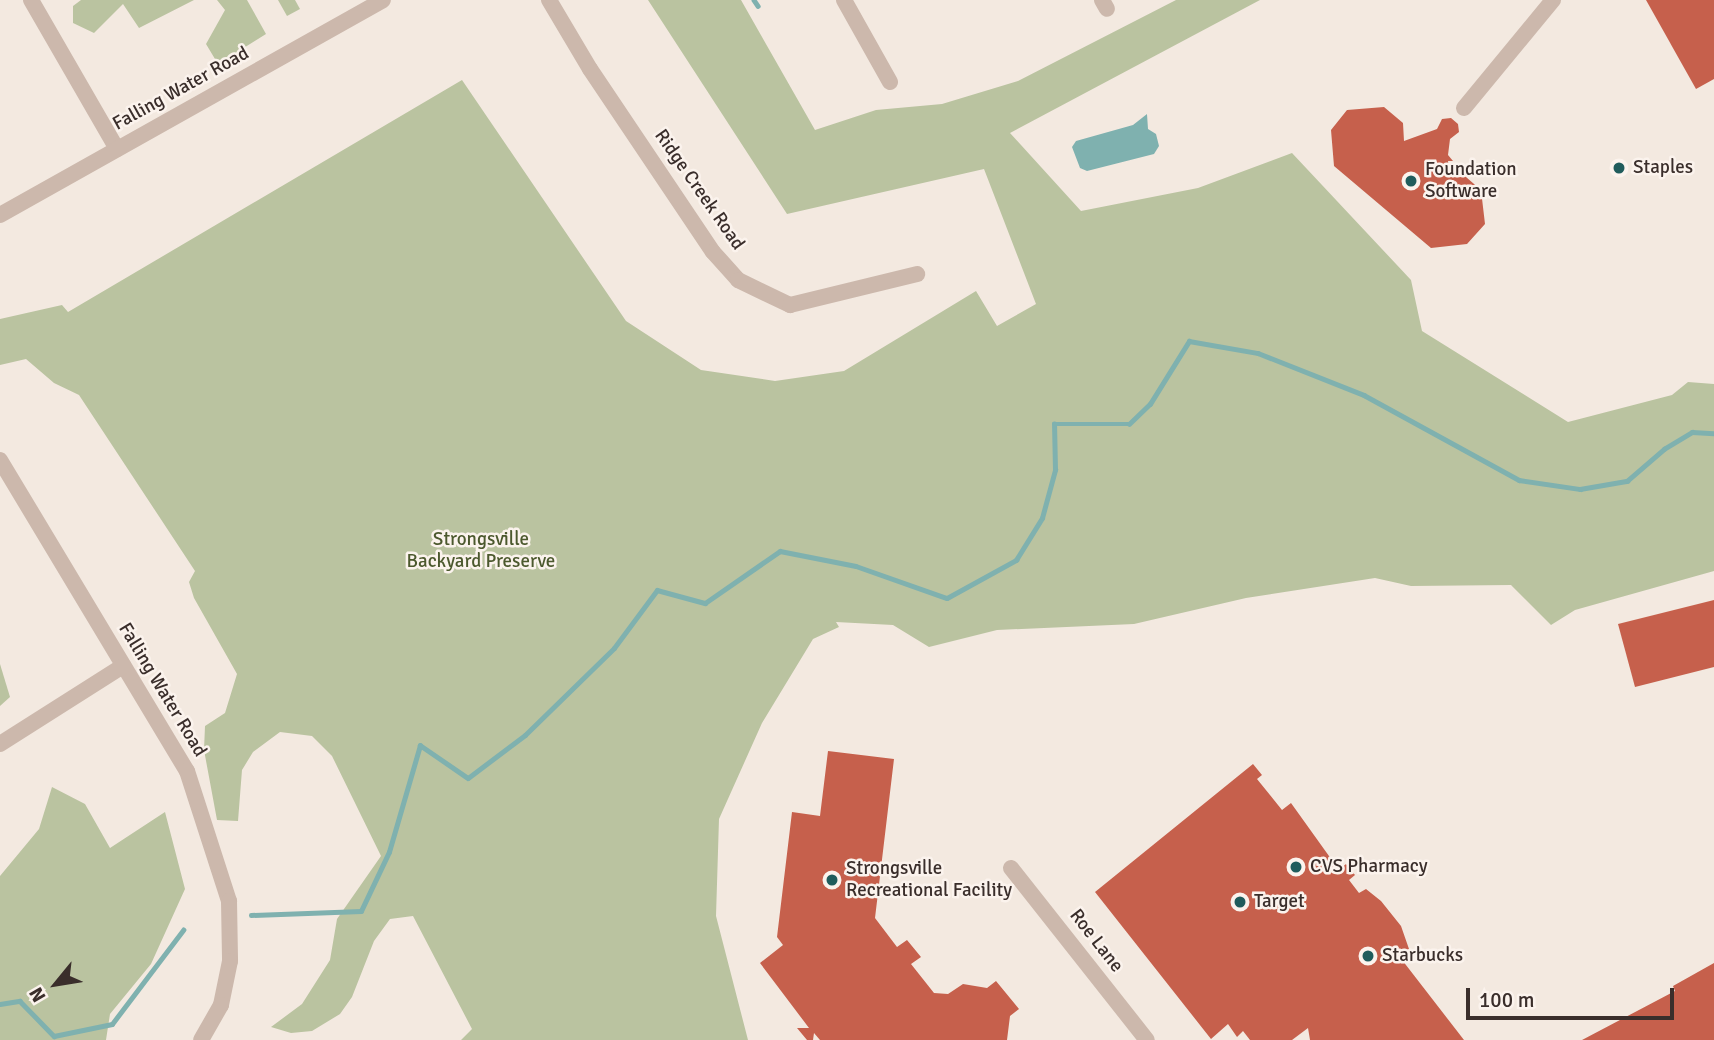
<!DOCTYPE html>
<html>
<head>
<meta charset="utf-8">
<style>
	body { margin:0 }
	#map { position:relative; width:1714px; height:1040px; overflow:hidden; background:#f3e9e0; font-family:Signika,sans-serif }
	div>[style] { position:absolute }
	.green>* { inset:0; background:#bac3a0 }
	.water>* { inset:0; background:#7fb1af }
	.stream>* { height:4.5px; margin:-2.25px; padding:0 2.25px; transform-origin:2.25px; border-radius:2.25px; background:#7fb1af }
	.building>* { inset:0; background:#c6604c }
	.minor>* { height:16px; margin:-8px; padding:0 8px; transform-origin:8px; border-radius:8px; background:#ccb8ac }
	.dots>* { width:19px; height:19px; translate:-50% -50%; box-sizing:border-box; border:4px solid #fbf3ed; border-radius:50% }
	span { translate:-50% -50%; white-space:nowrap; text-align:center; line-height:1.15; -webkit-text-stroke:5px #fbf3ed; paint-order:stroke }
	.street-label { font-size:19px; color:#3a2e2b }
	.poi-label { font-size:19px; color:#3a2e2b }
	.left { translate:0 -50%; text-align:left }
	.park-label { font-size:19px; color:#4c592e }
	.north { position:absolute; left:21px; top:949px; width:70px; height:70px; -webkit-text-stroke:5px #fbf3ed; paint-order:stroke; rotate:240deg; font-size:19px; font-weight:700; line-height:28px; text-align:center; color:#3a2e2b }
	.north::after { content:''; display:block; margin:auto; width:24px; height:32px; background:#3a2e2b; clip-path:polygon(50% 0,100% 100%,50% 72%,0 100%) }
	.scale { position:absolute; left:1466px; top:988px; width:208px; height:32px; box-sizing:border-box; border:4px solid #3a2e2b; border-top:0; padding-left:9px; font-size:21px; line-height:24px; white-space:nowrap; color:#3a2e2b; -webkit-text-stroke:5px #fbf3ed; paint-order:stroke }
</style>
</head>
<body>
<div id="map">
	<div class="green">
		<div style="clip-path:polygon(81px 0,194px 0,139px 28px,123px 4px,94px 33px,73px 23px,73px 6px)"></div>
		<div style="clip-path:polygon(217px 0,247px 0,266px 34px,218px 64px,206px 44px,225px 10px)"></div>
		<div style="clip-path:polygon(278px 0,295px 0,300px 9px,287px 16px)"></div>
		<div style="clip-path:polygon(648px 0,741px 0,815px 130px,876px 110px,942px 104px,1018px 81px,1176px 0,1260px 0,1010px 133px,1081px 211px,1198px 188px,1292px 153px,1411px 280px,1422px 331px,1568px 422px,1672px 395px,1688px 382px,1714px 384px,1714px 571px,1575px 610px,1551px 625px,1511px 585px,1411px 586px,1375px 578px,1246px 598px,1134px 624px,997px 630px,929px 647px,893px 625px,836px 622px,839px 627px,813px 639px,762px 723px,719px 819px,716px 916px,748px 1040px,461px 1040px,472px 1029px,413px 916px,390px 919px,374px 941px,352px 997px,340px 1014px,312px 1031px,291px 1033px,271px 1027px,302px 1004px,330px 960px,337px 919px,381px 856px,332px 756px,312px 736px,280px 732px,253px 752px,242px 770px,238px 821px,217px 820px,204px 750px,205px 726px,225px 713px,237px 674px,194px 598px,189px 582px,195px 571px,79px 395px,54px 383px,26px 359px,0 365px,0 319px,62px 305px,68px 312px,462px 80px,626px 321px,701px 370px,775px 381px,844px 371px,976px 291px,997px 326px,1036px 304px,984px 169px,787px 214px)"></div>
		<div style="clip-path:polygon(0 664px,10px 697px,0 706px)"></div>
		<div style="clip-path:polygon(52px 787px,85px 804px,110px 848px,165px 812px,185px 889px,151px 964px,110px 1014px,106px 1040px,0 1040px,0 876px,39px 829px)"></div>
	</div>
	<div class="water">
		<div style="clip-path:polygon(1147px 114px,1148px 129px,1156px 134px,1159px 146px,1154px 154px,1087px 171px,1080px 168px,1072px 147px,1076px 141px,1133px 125px)"></div>
	</div>
	<div class="stream">
		<div style="left:754px;top:0;width:7px;rotate:56deg"></div>
		<div style="left:251px;top:915px;width:110px;rotate:-2.1deg"></div>
		<div style="left:361px;top:911px;width:65px;rotate:-64.6deg"></div>
		<div style="left:389px;top:852px;width:111px;rotate:-73.8deg"></div>
		<div style="left:420px;top:745px;width:58px;rotate:34.5deg"></div>
		<div style="left:468px;top:778px;width:71px;rotate:-37deg"></div>
		<div style="left:525px;top:735px;width:124px;rotate:-44.3deg"></div>
		<div style="left:614px;top:648px;width:72px;rotate:-53.4deg"></div>
		<div style="left:657px;top:590px;width:50px;rotate:15.2deg"></div>
		<div style="left:705px;top:603px;width:91px;rotate:-34.7deg"></div>
		<div style="left:780px;top:551px;width:77px;rotate:11.2deg"></div>
		<div style="left:856px;top:566px;width:96px;rotate:19.4deg"></div>
		<div style="left:947px;top:598px;width:79px;rotate:-28.8deg"></div>
		<div style="left:1016px;top:560px;width:49px;rotate:-58.2deg"></div>
		<div style="left:1042px;top:518px;width:50px;rotate:-74.8deg"></div>
		<div style="left:1055px;top:470px;width:46px;rotate:-91.2deg"></div>
		<div style="left:1054px;top:424px;width:75px"></div>
		<div style="left:1129px;top:424px;width:29px;rotate:-44deg"></div>
		<div style="left:1150px;top:404px;width:74px;rotate:-58.2deg"></div>
		<div style="left:1189px;top:341px;width:70px;rotate:9.9deg"></div>
		<div style="left:1258px;top:353px;width:114px;rotate:21.6deg"></div>
		<div style="left:1364px;top:395px;width:177px;rotate:28.7deg"></div>
		<div style="left:1519px;top:480px;width:62px;rotate:8.4deg"></div>
		<div style="left:1580px;top:489px;width:48px;rotate:-9.7deg"></div>
		<div style="left:1627px;top:481px;width:49px;rotate:-40.9deg"></div>
		<div style="left:1664px;top:449px;width:33px;rotate:-31deg"></div>
		<div style="left:1692px;top:432px;width:22px;rotate:3deg"></div>
		<div style="left:0;top:1004px;width:20px;rotate:-9deg"></div>
		<div style="left:20px;top:1001px;width:49px;rotate:45.8deg"></div>
		<div style="left:54px;top:1036px;width:59px;rotate:-11.7deg"></div>
		<div style="left:112px;top:1024px;width:118px;rotate:-52.9deg"></div>
	</div>
	<div class="building">
		<div style="clip-path:polygon(1646px 0,1714px 0,1714px 79px,1696px 89px)"></div>
		<div style="clip-path:polygon(1384px 107px,1403px 123px,1404px 141px,1437px 129px,1442px 119px,1451px 118px,1458px 124px,1459px 132px,1450px 139px,1448px 155px,1453px 161px,1448px 161px,1449px 172px,1459px 171px,1481px 190px,1485px 224px,1467px 244px,1431px 248px,1334px 166px,1331px 130px,1347px 110px)"></div>
		<div style="clip-path:polygon(1714px 600px,1714px 667px,1635px 687px,1618px 624px)"></div>
		<div style="clip-path:polygon(828px 751px,894px 759px,875px 918px,897px 947px,907px 940px,921px 957px,911px 964px,934px 993px,948px 994px,963px 984px,987px 988px,996px 981px,1019px 1009px,1010px 1016px,1007px 1040px,820px 1040px,814px 1033px,813px 1040px,807px 1040px,797px 1028px,809px 1028px,760px 963px,783px 945px,777px 937px,792px 812px,820px 816px)"></div>
		<div style="clip-path:polygon(1253px 764px,1262px 775px,1257px 779px,1282px 810px,1291px 803px,1339px 870px,1346px 864px,1355px 875px,1349px 880px,1359px 893px,1366px 889px,1381px 901px,1401px 926px,1409px 949px,1399px 956px,1464px 1040px,1310px 1040px,1308px 1028px,1292px 1040px,1250px 1040px,1243px 1031px,1237px 1037px,1228px 1024px,1211px 1039px,1095px 892px)"></div>
		<div style="clip-path:polygon(1714px 963px,1714px 1040px,1582px 1040px,1675px 991px,1673px 986px)"></div>
	</div>
	<div class="minor">
		<div style="left:31px;top:0;width:172px;rotate:60deg"></div>
		<div style="left:549px;top:0;width:80px;rotate:59.3deg"></div>
		<div style="left:590px;top:69px;width:220px;rotate:56.1deg"></div>
		<div style="left:713px;top:252px;width:38px;rotate:48deg"></div>
		<div style="left:738px;top:280px;width:58px;rotate:25.7deg"></div>
		<div style="left:790px;top:305px;width:131px;rotate:-13.7deg"></div>
		<div style="left:844px;top:0;width:94px;rotate:60.7deg"></div>
		<div style="left:1102px;top:0;width:10px;rotate:61deg"></div>
		<div style="left:1464px;top:108px;width:140px;rotate:-50.5deg"></div>
		<div style="left:0;top:215px;width:439px;rotate:-29.3deg"></div>
		<div style="left:0;top:460px;width:363px;rotate:59deg"></div>
		<div style="left:187px;top:771px;width:137px;rotate:72.1deg"></div>
		<div style="left:229px;top:901px;width:60px;rotate:89deg"></div>
		<div style="left:230px;top:961px;width:45px;rotate:101.6deg"></div>
		<div style="left:221px;top:1005px;width:40px;rotate:119.7deg"></div>
		<div style="left:0;top:744px;width:146px;rotate:-32.4deg"></div>
		<div style="left:1011px;top:868px;width:219px;rotate:51.7deg"></div>
	</div>
	<div class="dots">
		<div style="left:1619px;top:168px;background:#205c5c"></div>
		<div style="left:1411px;top:181px;background:#205c5c"></div>
		<div style="left:1296px;top:867px;background:#205c5c"></div>
		<div style="left:832px;top:880px;background:#205c5c"></div>
		<div style="left:1240px;top:902px;background:#205c5c"></div>
		<div style="left:1368px;top:956px;background:#205c5c"></div>
	</div>
	<div class="street-label">
		<span style="left:181px;top:89px;rotate:-29deg">Falling Water Road</span>
		<span style="left:699px;top:190px;rotate:55deg">Ridge Creek Road</span>
		<span style="left:162px;top:690px;rotate:59deg">Falling Water Road</span>
		<span style="left:1096px;top:941px;rotate:52deg">Roe Lane</span>
	</div>
	<div class="poi-label">
		<span class="left" style="left:1633px;top:168px">Staples</span>
		<span class="left" style="left:1425px;top:181px">Foundation<br>Software</span>
		<span class="left" style="left:1310px;top:867px">CVS Pharmacy</span>
		<span class="left" style="left:846px;top:880px">Strongsville<br>Recreational Facility</span>
		<span class="left" style="left:1254px;top:902px">Target</span>
		<span class="left" style="left:1382px;top:956px">Starbucks</span>
	</div>
	<div class="park-label">
		<span style="left:481px;top:551px">Strongsville<br>Backyard Preserve</span>
	</div>
	<div class="north">N</div>
	<div class="scale">100 m</div>
</div>
</body>
</html>
